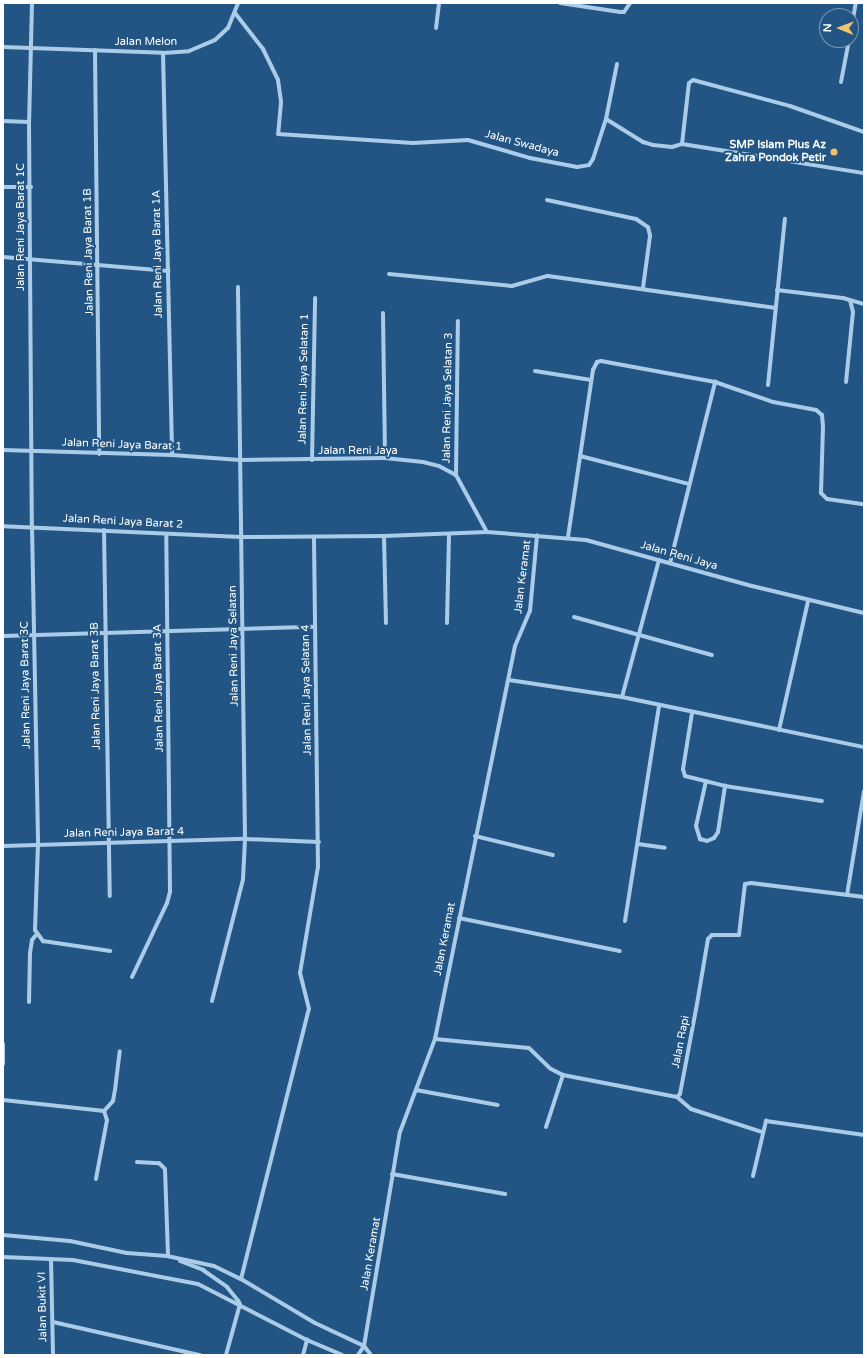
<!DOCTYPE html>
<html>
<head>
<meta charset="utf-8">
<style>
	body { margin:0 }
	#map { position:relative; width:867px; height:1358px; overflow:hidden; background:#225584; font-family:"Varela Round",sans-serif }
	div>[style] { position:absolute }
	.street>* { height:4px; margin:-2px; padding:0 2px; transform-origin:2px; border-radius:2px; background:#abcce8 }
	.dots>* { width:11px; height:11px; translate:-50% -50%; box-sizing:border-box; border:2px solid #225584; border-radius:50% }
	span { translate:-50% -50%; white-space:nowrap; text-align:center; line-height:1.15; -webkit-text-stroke:4px #225584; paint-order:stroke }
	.street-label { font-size:11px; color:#fff }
	.poi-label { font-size:11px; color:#fff; font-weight:700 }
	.right { translate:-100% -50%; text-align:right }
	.frame { position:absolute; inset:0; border:4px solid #fff; pointer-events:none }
	.north { position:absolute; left:819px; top:8px; width:40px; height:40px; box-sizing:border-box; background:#225584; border:1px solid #7a99b5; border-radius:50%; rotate:271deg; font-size:11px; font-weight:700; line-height:16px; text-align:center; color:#fff }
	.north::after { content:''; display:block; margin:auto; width:14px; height:18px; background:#f4c26e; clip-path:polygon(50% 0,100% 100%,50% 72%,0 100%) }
</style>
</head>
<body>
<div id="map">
	<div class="street">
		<div style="left:32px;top:3px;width:119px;rotate:91.4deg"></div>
		<div style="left:29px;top:122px;width:404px;rotate:89.6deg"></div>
		<div style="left:32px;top:526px;width:318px;rotate:88.9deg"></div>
		<div style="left:38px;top:844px;width:86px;rotate:92deg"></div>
		<div style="left:35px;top:930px;width:14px;rotate:54deg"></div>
		<div style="left:43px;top:941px;width:68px;rotate:8.5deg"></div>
		<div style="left:560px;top:3px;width:61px;rotate:8.5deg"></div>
		<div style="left:620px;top:12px;width:4px"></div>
		<div style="left:624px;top:12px;width:11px;rotate:-56deg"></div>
		<div style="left:235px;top:13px;width:46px;rotate:52.1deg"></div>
		<div style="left:263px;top:49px;width:34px;rotate:64deg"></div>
		<div style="left:278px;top:80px;width:22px;rotate:82deg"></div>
		<div style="left:281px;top:102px;width:32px;rotate:95deg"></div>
		<div style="left:278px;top:134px;width:135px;rotate:3.8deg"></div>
		<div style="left:413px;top:143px;width:55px;rotate:-3.1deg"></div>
		<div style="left:468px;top:140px;width:65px;rotate:16.2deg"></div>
		<div style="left:530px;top:158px;width:48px;rotate:10.8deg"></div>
		<div style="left:577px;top:167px;width:12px;rotate:-9deg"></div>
		<div style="left:589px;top:165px;width:7px;rotate:-56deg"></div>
		<div style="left:593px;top:159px;width:42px;rotate:-72deg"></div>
		<div style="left:606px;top:119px;width:44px;rotate:31.9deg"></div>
		<div style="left:643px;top:142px;width:10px;rotate:17deg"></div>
		<div style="left:653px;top:145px;width:19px;rotate:6deg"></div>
		<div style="left:672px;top:147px;width:10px;rotate:-17deg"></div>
		<div style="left:682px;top:144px;width:184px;rotate:9.1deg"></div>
		<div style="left:436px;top:28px;width:25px;rotate:-83deg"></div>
		<div style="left:851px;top:30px;width:27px;rotate:-80deg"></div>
		<div style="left:3px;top:47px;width:160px;rotate:2.1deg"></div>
		<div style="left:163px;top:53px;width:26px;rotate:-4deg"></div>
		<div style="left:189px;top:51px;width:28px;rotate:-23deg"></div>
		<div style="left:215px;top:40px;width:18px;rotate:-43deg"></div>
		<div style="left:228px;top:28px;width:27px;rotate:-68deg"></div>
		<div style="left:95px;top:50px;width:404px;rotate:89.4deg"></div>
		<div style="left:163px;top:53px;width:402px;rotate:88.7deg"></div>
		<div style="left:841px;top:82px;width:43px;rotate:-79.2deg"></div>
		<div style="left:606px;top:119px;width:56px;rotate:-78.7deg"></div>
		<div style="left:3px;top:121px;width:26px;rotate:2deg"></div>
		<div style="left:682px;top:144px;width:61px;rotate:-83.5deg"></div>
		<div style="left:689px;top:83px;width:5px;rotate:-37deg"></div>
		<div style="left:693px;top:80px;width:100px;rotate:15deg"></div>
		<div style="left:790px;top:106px;width:78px;rotate:19.4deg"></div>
		<div style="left:3px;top:187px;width:28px"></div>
		<div style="left:547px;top:200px;width:91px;rotate:12.1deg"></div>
		<div style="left:636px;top:219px;width:14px;rotate:34deg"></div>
		<div style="left:648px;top:227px;width:9px;rotate:77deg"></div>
		<div style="left:650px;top:236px;width:52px;rotate:97.7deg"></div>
		<div style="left:3px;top:257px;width:166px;rotate:4.8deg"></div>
		<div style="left:389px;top:274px;width:124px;rotate:5.6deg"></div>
		<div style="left:512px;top:286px;width:37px;rotate:-16deg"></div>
		<div style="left:548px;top:276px;width:230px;rotate:8deg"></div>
		<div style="left:777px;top:290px;width:66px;rotate:6.9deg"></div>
		<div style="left:843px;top:298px;width:22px;rotate:16deg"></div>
		<div style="left:383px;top:313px;width:145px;rotate:89.2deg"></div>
		<div style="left:535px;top:371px;width:57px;rotate:9.1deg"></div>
		<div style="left:846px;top:382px;width:70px;rotate:-84.3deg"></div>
		<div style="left:853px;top:312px;width:12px;rotate:-104deg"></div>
		<div style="left:768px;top:385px;width:167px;rotate:-84.2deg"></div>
		<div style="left:3px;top:450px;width:169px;rotate:1.7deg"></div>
		<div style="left:172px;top:455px;width:68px;rotate:4.2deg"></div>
		<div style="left:240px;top:460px;width:145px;rotate:-0.8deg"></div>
		<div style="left:385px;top:458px;width:38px;rotate:6deg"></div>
		<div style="left:423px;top:462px;width:16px;rotate:14deg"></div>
		<div style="left:439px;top:466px;width:19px;rotate:28deg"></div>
		<div style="left:456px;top:475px;width:65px;rotate:61.5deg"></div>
		<div style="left:487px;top:532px;width:103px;rotate:177.8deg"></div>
		<div style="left:384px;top:536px;width:143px;rotate:179.6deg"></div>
		<div style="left:241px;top:537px;width:238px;rotate:-177.4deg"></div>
		<div style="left:580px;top:456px;width:113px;rotate:14.4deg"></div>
		<div style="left:312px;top:460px;width:162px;rotate:-88.9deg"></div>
		<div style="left:456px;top:475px;width:154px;rotate:-89.3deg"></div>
		<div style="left:104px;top:530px;width:366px;rotate:89.1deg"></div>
		<div style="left:487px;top:532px;width:99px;rotate:4.6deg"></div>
		<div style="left:586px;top:540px;width:172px;rotate:15.5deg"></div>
		<div style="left:752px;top:586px;width:115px;rotate:13.6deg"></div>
		<div style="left:384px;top:536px;width:87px;rotate:88.7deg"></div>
		<div style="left:568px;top:537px;width:169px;rotate:-81.5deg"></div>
		<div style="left:593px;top:370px;width:9px;rotate:-63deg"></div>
		<div style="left:597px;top:362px;width:4px;rotate:-14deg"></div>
		<div style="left:601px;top:361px;width:116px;rotate:10.4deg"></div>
		<div style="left:715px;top:382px;width:61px;rotate:19deg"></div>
		<div style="left:773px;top:402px;width:44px;rotate:10.5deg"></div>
		<div style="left:816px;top:410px;width:8px;rotate:40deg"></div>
		<div style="left:822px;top:415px;width:11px;rotate:85deg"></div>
		<div style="left:823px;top:426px;width:67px;rotate:91.7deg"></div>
		<div style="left:821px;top:493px;width:8px;rotate:45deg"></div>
		<div style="left:827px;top:499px;width:37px;rotate:8deg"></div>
		<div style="left:670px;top:563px;width:187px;rotate:-76deg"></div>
		<div style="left:574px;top:617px;width:143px;rotate:15.4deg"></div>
		<div style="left:447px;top:623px;width:89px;rotate:-88.7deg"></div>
		<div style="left:3px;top:636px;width:312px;rotate:-1.7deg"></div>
		<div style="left:509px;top:680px;width:114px;rotate:8.6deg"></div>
		<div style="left:622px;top:697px;width:247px;rotate:11.7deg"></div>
		<div style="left:622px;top:697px;width:142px;rotate:-74.9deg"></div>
		<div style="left:692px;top:713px;width:57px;rotate:99.1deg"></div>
		<div style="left:683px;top:769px;width:7px;rotate:74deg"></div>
		<div style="left:685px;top:776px;width:41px;rotate:14deg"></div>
		<div style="left:725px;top:786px;width:98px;rotate:8.8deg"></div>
		<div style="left:779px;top:730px;width:132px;rotate:-77.3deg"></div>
		<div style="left:706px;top:781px;width:46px;rotate:102.5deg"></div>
		<div style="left:696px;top:826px;width:14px;rotate:73deg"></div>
		<div style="left:700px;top:839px;width:7px;rotate:16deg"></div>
		<div style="left:707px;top:841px;width:8px;rotate:-23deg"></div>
		<div style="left:714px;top:838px;width:7px;rotate:-56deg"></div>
		<div style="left:718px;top:832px;width:47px;rotate:-81.3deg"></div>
		<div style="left:475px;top:836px;width:80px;rotate:13.7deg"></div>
		<div style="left:638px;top:844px;width:27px;rotate:8deg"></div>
		<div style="left:3px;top:846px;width:242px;rotate:-1.7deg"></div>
		<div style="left:245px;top:839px;width:74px;rotate:2.3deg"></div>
		<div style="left:847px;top:895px;width:105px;rotate:-80.7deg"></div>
		<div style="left:459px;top:918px;width:164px;rotate:11.6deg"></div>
		<div style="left:625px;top:921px;width:218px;rotate:-81deg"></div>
		<div style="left:132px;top:977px;width:82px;rotate:-64.7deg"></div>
		<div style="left:167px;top:903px;width:11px;rotate:-75deg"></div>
		<div style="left:170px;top:892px;width:358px;rotate:-90.6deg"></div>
		<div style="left:212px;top:1001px;width:126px;rotate:-75.7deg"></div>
		<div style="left:243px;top:879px;width:40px;rotate:-87.1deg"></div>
		<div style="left:245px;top:839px;width:552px;rotate:-90.73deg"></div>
		<div style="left:29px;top:1002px;width:49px;rotate:-88.8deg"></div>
		<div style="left:30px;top:953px;width:13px;rotate:-81deg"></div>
		<div style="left:32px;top:940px;width:6px;rotate:-51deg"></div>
		<div style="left:435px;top:1039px;width:94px;rotate:5.5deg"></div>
		<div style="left:529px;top:1048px;width:30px;rotate:44deg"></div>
		<div style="left:551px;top:1069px;width:13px;rotate:27deg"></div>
		<div style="left:563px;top:1075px;width:116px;rotate:10.9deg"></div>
		<div style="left:3px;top:1044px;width:20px;rotate:90deg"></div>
		<div style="left:416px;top:1090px;width:83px;rotate:10.4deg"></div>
		<div style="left:677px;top:1097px;width:4px;rotate:-45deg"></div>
		<div style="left:680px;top:1094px;width:92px;rotate:-79.3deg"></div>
		<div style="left:697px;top:1004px;width:66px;rotate:-80.4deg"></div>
		<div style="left:708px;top:939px;width:6px;rotate:-45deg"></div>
		<div style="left:712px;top:935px;width:27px"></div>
		<div style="left:739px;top:935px;width:51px;rotate:-83.3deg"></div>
		<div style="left:745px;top:884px;width:6px;rotate:-9deg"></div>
		<div style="left:751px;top:883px;width:114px;rotate:7.1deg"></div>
		<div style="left:677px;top:1097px;width:18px;rotate:41deg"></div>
		<div style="left:691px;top:1109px;width:75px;rotate:17.9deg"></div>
		<div style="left:3px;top:1100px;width:102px;rotate:6.2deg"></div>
		<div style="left:104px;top:1111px;width:9px;rotate:72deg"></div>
		<div style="left:107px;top:1120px;width:60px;rotate:100.6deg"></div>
		<div style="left:104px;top:1111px;width:13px;rotate:-48deg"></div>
		<div style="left:113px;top:1101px;width:11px;rotate:-80deg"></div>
		<div style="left:115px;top:1090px;width:39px;rotate:-83deg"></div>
		<div style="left:546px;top:1127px;width:55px;rotate:-71.9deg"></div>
		<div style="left:137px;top:1162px;width:22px;rotate:3deg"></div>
		<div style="left:159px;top:1163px;width:8px;rotate:45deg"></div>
		<div style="left:165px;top:1169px;width:87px;rotate:88deg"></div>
		<div style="left:392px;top:1174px;width:115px;rotate:10deg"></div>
		<div style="left:753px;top:1176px;width:57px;rotate:-76.7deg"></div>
		<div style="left:766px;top:1121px;width:99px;rotate:8.1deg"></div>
		<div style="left:3px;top:1235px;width:67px;rotate:5.1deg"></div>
		<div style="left:70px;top:1241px;width:58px;rotate:11.9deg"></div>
		<div style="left:127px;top:1253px;width:40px;rotate:4.3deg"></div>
		<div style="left:167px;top:1256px;width:48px;rotate:12deg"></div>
		<div style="left:214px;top:1266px;width:30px;rotate:26deg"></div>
		<div style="left:241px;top:1279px;width:86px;rotate:30.7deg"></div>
		<div style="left:315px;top:1323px;width:54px;rotate:25.1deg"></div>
		<div style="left:3px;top:1257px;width:70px;rotate:2.5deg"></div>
		<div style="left:73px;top:1260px;width:127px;rotate:10.9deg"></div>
		<div style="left:198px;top:1284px;width:123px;rotate:27.2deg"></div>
		<div style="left:307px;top:1340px;width:38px;rotate:23deg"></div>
		<div style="left:51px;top:1259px;width:96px;rotate:88.8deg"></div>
		<div style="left:180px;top:1261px;width:25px;rotate:21deg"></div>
		<div style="left:203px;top:1270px;width:29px;rotate:35deg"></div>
		<div style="left:227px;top:1287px;width:19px;rotate:51deg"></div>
		<div style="left:241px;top:1279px;width:278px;rotate:-75.9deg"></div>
		<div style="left:309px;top:1009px;width:37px;rotate:-104deg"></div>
		<div style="left:300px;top:973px;width:108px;rotate:-80.4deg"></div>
		<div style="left:318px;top:867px;width:329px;rotate:-90.7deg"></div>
		<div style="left:53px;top:1322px;width:151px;rotate:12.7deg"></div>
		<div style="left:364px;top:1346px;width:11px;rotate:52deg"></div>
		<div style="left:226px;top:1355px;width:53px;rotate:-74.6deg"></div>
		<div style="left:303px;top:1355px;width:16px;rotate:-75deg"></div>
		<div style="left:358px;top:1355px;width:11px;rotate:-56deg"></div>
		<div style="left:364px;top:1346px;width:217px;rotate:-80.5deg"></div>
		<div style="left:400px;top:1132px;width:99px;rotate:-69.4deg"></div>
		<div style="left:435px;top:1039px;width:401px;rotate:-78.5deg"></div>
		<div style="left:515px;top:646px;width:38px;rotate:-67deg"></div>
		<div style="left:530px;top:611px;width:76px;rotate:-84.7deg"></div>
	</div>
	<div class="dots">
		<div style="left:834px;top:152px;background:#f4c26e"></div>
	</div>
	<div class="street-label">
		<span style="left:146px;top:42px">Jalan Melon</span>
		<span style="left:522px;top:144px;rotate:15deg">Jalan Swadaya</span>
		<span style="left:21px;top:227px;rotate:-90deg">Jalan Reni Jaya Barat 1C</span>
		<span style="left:89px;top:252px;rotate:-91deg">Jalan Reni Jaya Barat 1B</span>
		<span style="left:158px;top:254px;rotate:-91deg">Jalan Reni Jaya Barat 1A</span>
		<span style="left:304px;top:379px;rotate:-89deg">Jalan Reni Jaya Selatan 1</span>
		<span style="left:448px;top:398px;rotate:-89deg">Jalan Reni Jaya Selatan 3</span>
		<span style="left:122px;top:445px;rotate:2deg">Jalan Reni Jaya Barat 1</span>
		<span style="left:358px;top:451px">Jalan Reni Jaya</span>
		<span style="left:123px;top:522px;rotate:3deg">Jalan Reni Jaya Barat 2</span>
		<span style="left:679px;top:556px;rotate:16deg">Jalan Reni Jaya</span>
		<span style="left:523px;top:577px;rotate:-83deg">Jalan Keramat</span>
		<span style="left:234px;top:646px;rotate:-91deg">Jalan Reni Jaya Selatan</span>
		<span style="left:26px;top:685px;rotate:-91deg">Jalan Reni Jaya Barat 3C</span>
		<span style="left:96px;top:686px;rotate:-91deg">Jalan Reni Jaya Barat 3B</span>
		<span style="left:159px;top:688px;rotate:-91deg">Jalan Reni Jaya Barat 3A</span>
		<span style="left:307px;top:690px;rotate:-91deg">Jalan Reni Jaya Selatan 4</span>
		<span style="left:124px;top:833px;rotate:-1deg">Jalan Reni Jaya Barat 4</span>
		<span style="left:445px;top:939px;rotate:-79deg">Jalan Keramat</span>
		<span style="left:681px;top:1042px;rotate:-79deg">Jalan Rapi</span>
		<span style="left:371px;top:1254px;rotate:-80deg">Jalan Keramat</span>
		<span style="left:43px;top:1307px;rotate:-91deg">Jalan Bukit VI</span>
	</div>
	<div class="poi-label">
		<span class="right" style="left:826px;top:152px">SMP Islam Plus Az<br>Zahra Pondok Petir</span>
	</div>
	<div class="frame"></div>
	<div class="north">N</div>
</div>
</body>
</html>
